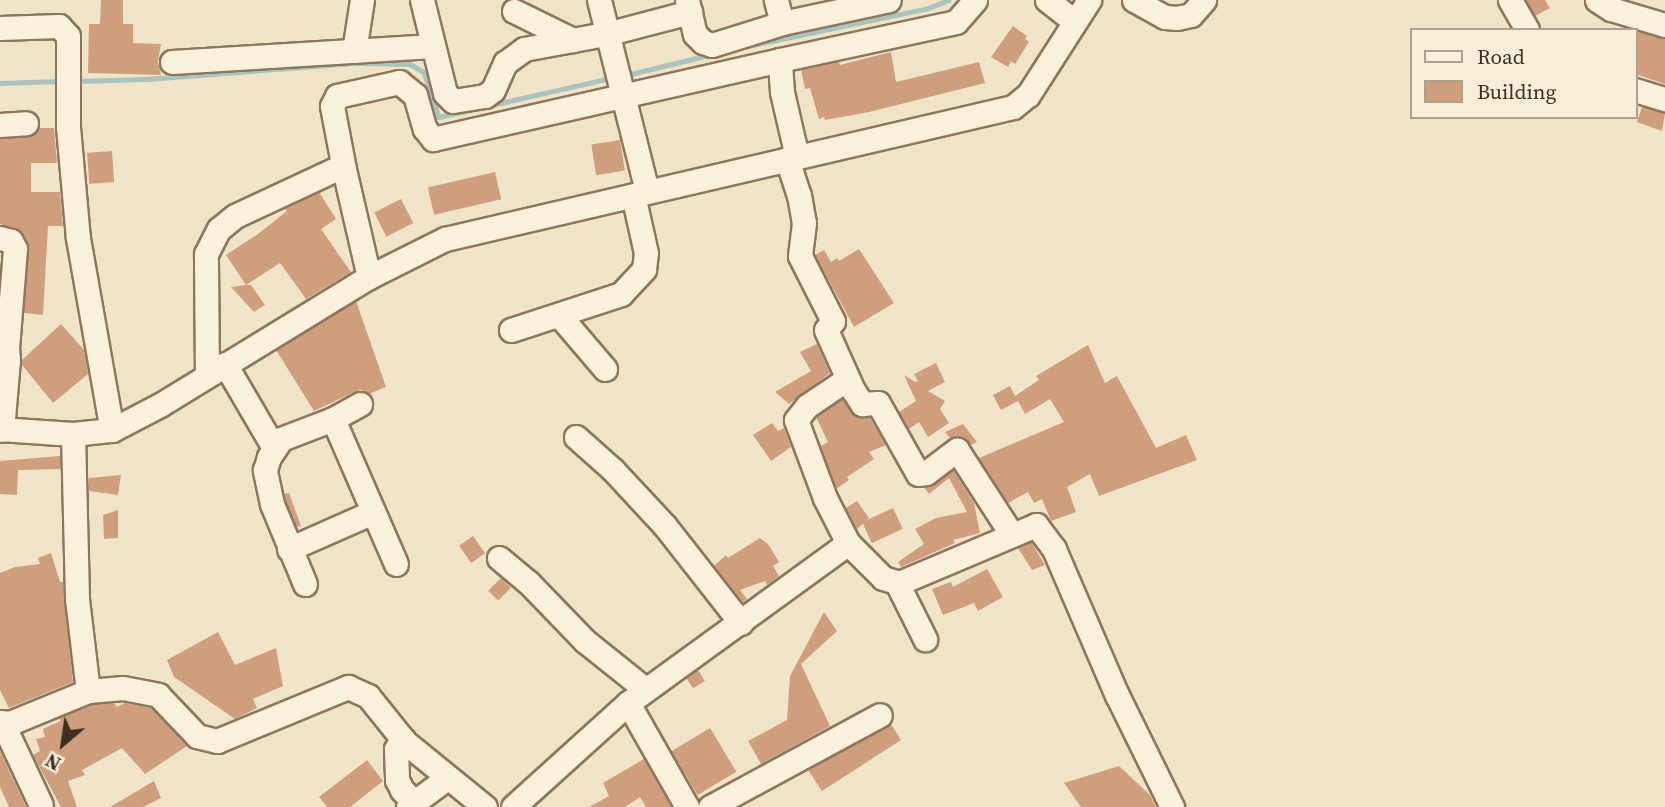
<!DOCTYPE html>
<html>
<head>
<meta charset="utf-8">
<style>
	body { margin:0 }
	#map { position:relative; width:1665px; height:807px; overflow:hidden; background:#f0e4c8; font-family:"Source Serif 4",serif }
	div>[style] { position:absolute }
	.stream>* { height:4.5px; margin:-2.25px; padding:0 2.25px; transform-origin:2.25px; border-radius:2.25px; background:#a9c4bc }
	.building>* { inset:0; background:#cf9f7d; transform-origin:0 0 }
	.roads { filter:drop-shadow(2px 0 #8d765c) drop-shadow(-2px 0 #8d765c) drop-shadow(0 2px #8d765c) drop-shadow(0 -2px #8d765c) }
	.minor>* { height:23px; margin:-11.5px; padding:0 11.5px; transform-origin:11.5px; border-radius:11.5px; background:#faf1dc }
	span { translate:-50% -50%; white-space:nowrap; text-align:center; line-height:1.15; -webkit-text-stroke:5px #f7eed8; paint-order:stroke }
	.legend { position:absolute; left:1410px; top:28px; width:228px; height:91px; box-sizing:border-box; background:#f7eed8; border:2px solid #ada18e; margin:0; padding:9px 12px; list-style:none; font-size:21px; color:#3d2e20 }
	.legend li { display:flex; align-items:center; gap:14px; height:35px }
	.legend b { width:35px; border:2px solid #ada18e }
	.north { position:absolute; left:28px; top:709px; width:70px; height:70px; -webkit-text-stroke:5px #f7eed8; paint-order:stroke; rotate:209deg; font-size:19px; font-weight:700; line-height:28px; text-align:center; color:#3d2e20 }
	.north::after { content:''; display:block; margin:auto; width:24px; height:32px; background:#3d2e20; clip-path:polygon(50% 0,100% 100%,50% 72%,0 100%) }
</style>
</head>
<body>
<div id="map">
	<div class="stream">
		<div style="left:739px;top:48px;width:193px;rotate:-11.9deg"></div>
		<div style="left:928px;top:8px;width:22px;rotate:-21deg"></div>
		<div style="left:627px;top:75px;width:89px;rotate:-13.7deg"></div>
		<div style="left:76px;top:81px;width:71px;rotate:-1.6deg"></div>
		<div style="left:147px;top:79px;width:211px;rotate:-4.4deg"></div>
		<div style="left:357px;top:63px;width:53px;rotate:1.1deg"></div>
		<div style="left:410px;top:64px;width:16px;rotate:30deg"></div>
		<div style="left:424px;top:72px;width:47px;rotate:71.6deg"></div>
		<div style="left:439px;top:117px;width:176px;rotate:-12.8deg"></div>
		<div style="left:0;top:83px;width:60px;rotate:-1.9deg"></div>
	</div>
	<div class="building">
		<div style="clip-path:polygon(101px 0,123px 0,123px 24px,133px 24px,133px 43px,161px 44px,158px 62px,161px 75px,88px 73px,89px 24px,100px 24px)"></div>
		<div style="clip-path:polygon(1526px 0,1545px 0,1550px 8px,1535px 16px)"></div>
		<div style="clip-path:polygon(1013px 26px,1027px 36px,1025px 39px,1029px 42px,1015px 64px,1011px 61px,1008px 67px,991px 57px)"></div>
		<div style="clip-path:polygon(1635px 31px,1665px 39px,1665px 84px,1635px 74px)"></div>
		<div style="clip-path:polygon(891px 52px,896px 82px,979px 62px,985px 83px,869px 112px,825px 120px,824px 117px,819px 119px,810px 88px,805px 89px,801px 70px,839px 62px,840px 65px)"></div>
		<div style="clip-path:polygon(1642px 107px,1665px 113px,1662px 131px,1637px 122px)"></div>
		<div style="clip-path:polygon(39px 128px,54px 128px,57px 163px,31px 163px,31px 192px,60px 192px,63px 226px,48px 226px,43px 315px,24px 313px,28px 243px,19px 230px,0 224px,0 139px,28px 137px)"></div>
		<div style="left:620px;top:140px;width:31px;height:29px;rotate:81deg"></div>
		<div style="left:112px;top:151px;width:31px;height:25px;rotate:86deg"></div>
		<div style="left:495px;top:172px;width:28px;height:69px;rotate:77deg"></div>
		<div style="clip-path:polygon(319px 192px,336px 219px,321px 229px,351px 272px,306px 299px,280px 263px,246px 285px,251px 285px,265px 305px,254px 312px,231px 287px,246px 285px,226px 255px,258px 234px,287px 211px,285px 209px)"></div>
		<div style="left:401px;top:199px;width:27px;height:30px;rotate:63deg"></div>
		<div style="clip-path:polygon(859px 249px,894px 303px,854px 327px,815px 255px,824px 250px,831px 262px,837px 258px,839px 261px)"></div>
		<div style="clip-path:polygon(356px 301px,386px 387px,369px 394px,361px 390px,354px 392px,314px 411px,276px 350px)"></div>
		<div style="clip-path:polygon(61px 324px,84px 350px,88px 374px,53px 403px,22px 365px,22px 360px)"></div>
		<div style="clip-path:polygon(817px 344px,830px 373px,789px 404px,775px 392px,811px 371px,800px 352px)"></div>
		<div style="clip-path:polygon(1088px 345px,1105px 383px,1117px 376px,1156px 448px,1186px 435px,1197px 460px,1099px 496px,1090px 474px,1067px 487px,1076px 512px,1051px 521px,1042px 499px,1034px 503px,1028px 492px,1008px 503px,979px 458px,1064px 422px,1050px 399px,1025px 414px,1018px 401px,1001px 410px,993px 395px,1010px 386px,1015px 396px,1039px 380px,1036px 376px)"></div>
		<div style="clip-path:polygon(936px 363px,945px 382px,928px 391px,945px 401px,940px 409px,949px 423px,928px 437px,919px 422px,909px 429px,899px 412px,916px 401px,904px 375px,915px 382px,918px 381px,914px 374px)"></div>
		<div style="clip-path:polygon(842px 399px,855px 416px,870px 418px,886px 445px,869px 452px,874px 459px,847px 477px,849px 480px,836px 489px,821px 446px,828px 442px,816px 417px)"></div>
		<div style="clip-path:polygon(772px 423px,778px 431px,784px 428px,791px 447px,771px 461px,753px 435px)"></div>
		<div style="clip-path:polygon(963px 424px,977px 442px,971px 445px,962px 437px,950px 438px,945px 432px)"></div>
		<div style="clip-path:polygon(60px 456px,60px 469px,18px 470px,17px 495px,0 494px,0 461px)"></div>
		<div style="clip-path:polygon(953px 470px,974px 503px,980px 533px,953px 540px,955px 543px,901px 567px,898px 562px,924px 544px,915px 529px,936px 518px,967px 512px,949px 478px,929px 494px,924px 487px,934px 484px)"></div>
		<div style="clip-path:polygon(121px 475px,118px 495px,89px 491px,89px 478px)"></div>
		<div style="clip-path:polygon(289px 493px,301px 526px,297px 527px,285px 500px,284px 494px)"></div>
		<div style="clip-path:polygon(857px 501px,869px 518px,857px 529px,846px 508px)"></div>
		<div style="left:893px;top:508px;width:23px;height:34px;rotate:65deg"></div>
		<div style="clip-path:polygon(118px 510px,118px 538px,104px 539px,103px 515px)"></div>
		<div style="left:473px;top:536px;width:21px;height:17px;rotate:55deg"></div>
		<div style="clip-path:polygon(760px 538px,768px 544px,779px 562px,773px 566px,779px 576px,767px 585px,765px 581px,740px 590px,747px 599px,743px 602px,714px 566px,726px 555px,728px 558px)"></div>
		<div style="clip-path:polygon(1031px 542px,1045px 565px,1032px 570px,1018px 548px)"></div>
		<div style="clip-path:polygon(51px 553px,60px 582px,63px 582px,73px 682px,9px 708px,0 690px,0 573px,15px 567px,40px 564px,38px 558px)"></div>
		<div style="clip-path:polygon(987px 569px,1003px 597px,978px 611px,974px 603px,943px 615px,932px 589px,951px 582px,953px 587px)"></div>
		<div style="left:501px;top:578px;width:14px;height:18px;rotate:45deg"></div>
		<div style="clip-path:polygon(824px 612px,837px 631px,801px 664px,830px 726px,761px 764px,748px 741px,787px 720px,790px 676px)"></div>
		<div style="clip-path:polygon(218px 632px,235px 665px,276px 648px,283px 686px,253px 699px,257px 708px,235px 719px,174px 677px,167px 660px)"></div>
		<div style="left:698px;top:670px;width:13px;height:14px;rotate:58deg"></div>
		<div style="clip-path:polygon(114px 703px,117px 707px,125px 703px,151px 708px,187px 746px,145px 774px,122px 748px,82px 770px,85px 775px,68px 781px,77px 807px,61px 807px,33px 755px,40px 751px,36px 739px,45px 737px,43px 729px,61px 721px,59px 718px,95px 704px)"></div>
		<div style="clip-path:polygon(891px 724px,901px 740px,822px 791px,808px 770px)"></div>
		<div style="left:710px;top:728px;width:51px;height:45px;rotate:59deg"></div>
		<div style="clip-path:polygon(0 751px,26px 807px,9px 807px,0 787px)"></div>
		<div style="clip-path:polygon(644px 759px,671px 807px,646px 807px,640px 797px,625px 807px,589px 807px,609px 796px,603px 783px)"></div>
		<div style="clip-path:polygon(367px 760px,383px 781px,350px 807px,327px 807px,319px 797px)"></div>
		<div style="clip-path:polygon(1119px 766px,1150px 795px,1156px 807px,1081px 807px,1064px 783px)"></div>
		<div style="clip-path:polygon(154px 781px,161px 798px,143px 807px,110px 807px)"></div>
	</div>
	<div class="roads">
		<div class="minor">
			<div style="left:422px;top:0;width:96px;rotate:76.1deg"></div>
			<div style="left:445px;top:93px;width:11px;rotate:45deg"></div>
			<div style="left:453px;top:101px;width:32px;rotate:-9deg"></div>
			<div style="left:485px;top:96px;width:10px;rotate:-37deg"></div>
			<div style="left:493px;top:90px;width:30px;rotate:-66deg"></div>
			<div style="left:505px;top:63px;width:24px;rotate:-36deg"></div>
			<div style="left:524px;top:49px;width:87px;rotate:-10.5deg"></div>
			<div style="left:610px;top:33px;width:83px;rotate:-14.7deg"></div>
			<div style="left:599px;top:0;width:197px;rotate:75.9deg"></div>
			<div style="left:687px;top:0;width:35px;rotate:77deg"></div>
			<div style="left:695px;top:34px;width:11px;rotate:45deg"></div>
			<div style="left:703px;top:42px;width:9px;rotate:18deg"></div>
			<div style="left:712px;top:45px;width:73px;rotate:-17.4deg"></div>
			<div style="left:782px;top:23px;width:24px;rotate:-105deg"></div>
			<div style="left:1047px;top:0;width:34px;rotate:38deg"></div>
			<div style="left:1134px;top:0;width:35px;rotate:29deg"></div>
			<div style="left:1165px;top:17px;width:12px;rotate:5deg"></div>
			<div style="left:1177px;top:18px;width:14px;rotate:-12deg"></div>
			<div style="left:1191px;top:15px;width:20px;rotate:-49deg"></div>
			<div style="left:1510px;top:0;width:34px;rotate:60deg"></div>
			<div style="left:1597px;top:0;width:17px;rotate:33deg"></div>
			<div style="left:1611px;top:9px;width:56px;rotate:16.5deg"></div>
			<div style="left:514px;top:11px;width:66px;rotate:26.2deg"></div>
			<div style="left:782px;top:23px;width:109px;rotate:-12.1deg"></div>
			<div style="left:0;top:28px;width:59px;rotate:-1.9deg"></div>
			<div style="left:59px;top:26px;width:13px;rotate:48deg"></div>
			<div style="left:68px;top:36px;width:91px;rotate:90deg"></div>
			<div style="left:68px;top:127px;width:111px;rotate:84.9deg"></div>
			<div style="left:78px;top:238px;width:195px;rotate:80deg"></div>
			<div style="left:354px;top:51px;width:52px;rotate:-81.1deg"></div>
			<div style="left:172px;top:62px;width:261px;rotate:-3.5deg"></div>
			<div style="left:1635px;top:90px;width:31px;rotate:17deg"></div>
			<div style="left:0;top:125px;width:26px;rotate:-4deg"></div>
			<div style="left:797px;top:157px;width:67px;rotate:-103deg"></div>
			<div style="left:782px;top:92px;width:32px;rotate:-94deg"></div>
			<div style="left:780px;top:60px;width:180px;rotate:-12.2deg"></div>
			<div style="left:956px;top:22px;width:29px;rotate:-49deg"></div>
			<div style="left:787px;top:159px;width:38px;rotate:72deg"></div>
			<div style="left:799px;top:195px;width:28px;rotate:80deg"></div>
			<div style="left:804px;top:223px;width:33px;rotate:97deg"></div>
			<div style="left:800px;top:256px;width:73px;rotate:63.1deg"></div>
			<div style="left:833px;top:321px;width:11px;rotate:128deg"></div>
			<div style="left:826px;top:330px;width:66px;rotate:65.8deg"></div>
			<div style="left:853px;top:390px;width:17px;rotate:57deg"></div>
			<div style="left:862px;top:404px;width:16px;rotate:-4deg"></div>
			<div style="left:878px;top:403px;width:81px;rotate:60.6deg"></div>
			<div style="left:918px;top:474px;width:8px;rotate:-7deg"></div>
			<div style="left:926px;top:473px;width:39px;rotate:-37deg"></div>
			<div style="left:957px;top:450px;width:101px;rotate:57.1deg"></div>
			<div style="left:344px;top:169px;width:64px;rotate:-100.8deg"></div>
			<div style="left:332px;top:106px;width:11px;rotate:-63deg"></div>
			<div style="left:337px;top:96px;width:64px;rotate:-12.7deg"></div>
			<div style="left:399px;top:82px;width:21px;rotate:39deg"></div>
			<div style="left:415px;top:95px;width:35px;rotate:74deg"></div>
			<div style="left:425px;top:129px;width:13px;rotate:51deg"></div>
			<div style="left:433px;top:139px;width:356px;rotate:-12.8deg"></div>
			<div style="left:0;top:238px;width:11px;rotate:15deg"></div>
			<div style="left:11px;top:241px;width:9px;rotate:63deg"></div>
			<div style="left:15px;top:249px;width:99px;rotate:94.6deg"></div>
			<div style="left:559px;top:315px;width:71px;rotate:49.6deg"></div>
			<div style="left:511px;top:330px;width:116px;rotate:-18.1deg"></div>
			<div style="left:621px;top:294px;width:34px;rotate:-47deg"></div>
			<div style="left:644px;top:269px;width:16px;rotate:-83deg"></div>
			<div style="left:646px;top:253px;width:59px;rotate:-102.6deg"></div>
			<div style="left:0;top:348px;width:7px"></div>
			<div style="left:7px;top:348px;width:12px;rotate:85deg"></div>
			<div style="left:8px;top:360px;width:70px;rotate:94.9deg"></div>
			<div style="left:225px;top:364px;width:95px;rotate:59.7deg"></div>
			<div style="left:207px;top:375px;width:121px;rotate:-90.5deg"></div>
			<div style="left:206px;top:254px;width:28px;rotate:-63deg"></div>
			<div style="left:219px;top:229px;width:21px;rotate:-39deg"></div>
			<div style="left:235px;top:216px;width:116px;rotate:-25deg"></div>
			<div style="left:340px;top:167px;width:4px;rotate:27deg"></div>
			<div style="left:344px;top:169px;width:111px;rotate:77deg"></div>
			<div style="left:847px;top:379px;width:48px;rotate:146deg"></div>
			<div style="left:807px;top:406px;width:18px;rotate:128deg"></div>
			<div style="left:796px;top:420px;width:83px;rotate:69.6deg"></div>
			<div style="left:825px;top:498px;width:51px;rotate:62.9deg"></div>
			<div style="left:333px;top:419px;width:158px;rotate:66.5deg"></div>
			<div style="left:0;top:429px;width:73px;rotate:3.9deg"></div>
			<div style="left:73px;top:434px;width:39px;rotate:-6deg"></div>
			<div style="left:112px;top:430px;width:54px;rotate:-27.5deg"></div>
			<div style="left:160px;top:405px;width:245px;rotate:-31.5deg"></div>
			<div style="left:369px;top:277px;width:85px;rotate:-26.6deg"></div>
			<div style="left:445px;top:239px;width:583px;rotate:-13.08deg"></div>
			<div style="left:1013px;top:107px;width:19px;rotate:-39deg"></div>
			<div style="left:1028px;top:95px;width:113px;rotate:-57.3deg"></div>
			<div style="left:73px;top:434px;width:165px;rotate:88.6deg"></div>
			<div style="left:77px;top:599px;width:93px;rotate:83.2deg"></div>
			<div style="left:576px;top:437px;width:50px;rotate:41.7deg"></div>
			<div style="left:613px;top:470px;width:76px;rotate:47.1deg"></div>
			<div style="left:665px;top:526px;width:123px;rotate:51.9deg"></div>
			<div style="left:289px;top:549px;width:92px;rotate:-23.8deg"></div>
			<div style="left:499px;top:558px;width:38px;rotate:40deg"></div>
			<div style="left:528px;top:582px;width:82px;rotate:46deg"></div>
			<div style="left:585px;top:641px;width:77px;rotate:38.7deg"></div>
			<div style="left:897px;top:583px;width:63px;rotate:63.4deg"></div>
			<div style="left:305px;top:584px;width:87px;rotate:-112.4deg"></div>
			<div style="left:272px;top:504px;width:35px;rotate:-102deg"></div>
			<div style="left:265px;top:470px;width:14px;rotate:-73deg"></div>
			<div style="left:269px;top:457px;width:22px;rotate:-56deg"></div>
			<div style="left:281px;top:439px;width:56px;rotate:-21deg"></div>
			<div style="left:333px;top:419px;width:31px;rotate:-29deg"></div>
			<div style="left:628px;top:703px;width:120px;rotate:60.4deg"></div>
			<div style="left:0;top:722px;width:10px;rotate:6deg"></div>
			<div style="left:10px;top:723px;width:84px;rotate:-22.3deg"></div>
			<div style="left:88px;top:691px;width:35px;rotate:-5deg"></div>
			<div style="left:123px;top:688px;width:36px;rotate:11deg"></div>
			<div style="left:158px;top:695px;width:57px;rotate:46.4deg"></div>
			<div style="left:197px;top:736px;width:21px;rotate:14deg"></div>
			<div style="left:217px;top:741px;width:142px;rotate:-22.4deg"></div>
			<div style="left:348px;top:687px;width:22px;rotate:24deg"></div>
			<div style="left:368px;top:696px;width:59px;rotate:51.2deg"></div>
			<div style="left:405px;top:742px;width:103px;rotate:39.1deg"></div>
			<div style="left:3px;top:724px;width:89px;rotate:64.9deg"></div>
			<div style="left:403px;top:739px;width:12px;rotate:125deg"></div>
			<div style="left:396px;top:749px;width:31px;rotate:88deg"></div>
			<div style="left:397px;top:780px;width:11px;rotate:63deg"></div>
			<div style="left:402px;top:790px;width:17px;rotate:45deg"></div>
			<div style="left:408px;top:807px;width:49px;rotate:-36.6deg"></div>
			<div style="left:513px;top:807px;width:155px;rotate:-42.1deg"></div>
			<div style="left:628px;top:703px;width:272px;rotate:-36deg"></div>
			<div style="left:848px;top:543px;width:49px;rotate:45deg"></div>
			<div style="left:883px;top:578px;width:17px;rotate:17deg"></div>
			<div style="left:899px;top:583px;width:149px;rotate:-22.9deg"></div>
			<div style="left:1036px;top:525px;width:30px;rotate:53deg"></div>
			<div style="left:1054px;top:549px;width:159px;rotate:66.7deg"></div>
			<div style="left:1117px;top:695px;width:125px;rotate:63.8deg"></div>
			<div style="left:710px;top:807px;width:193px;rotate:-28.4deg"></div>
		</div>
	</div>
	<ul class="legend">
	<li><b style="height:9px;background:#faf1dc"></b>Road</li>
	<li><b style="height:19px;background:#cf9f7d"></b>Building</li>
	</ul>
	<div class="north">N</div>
</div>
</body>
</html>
